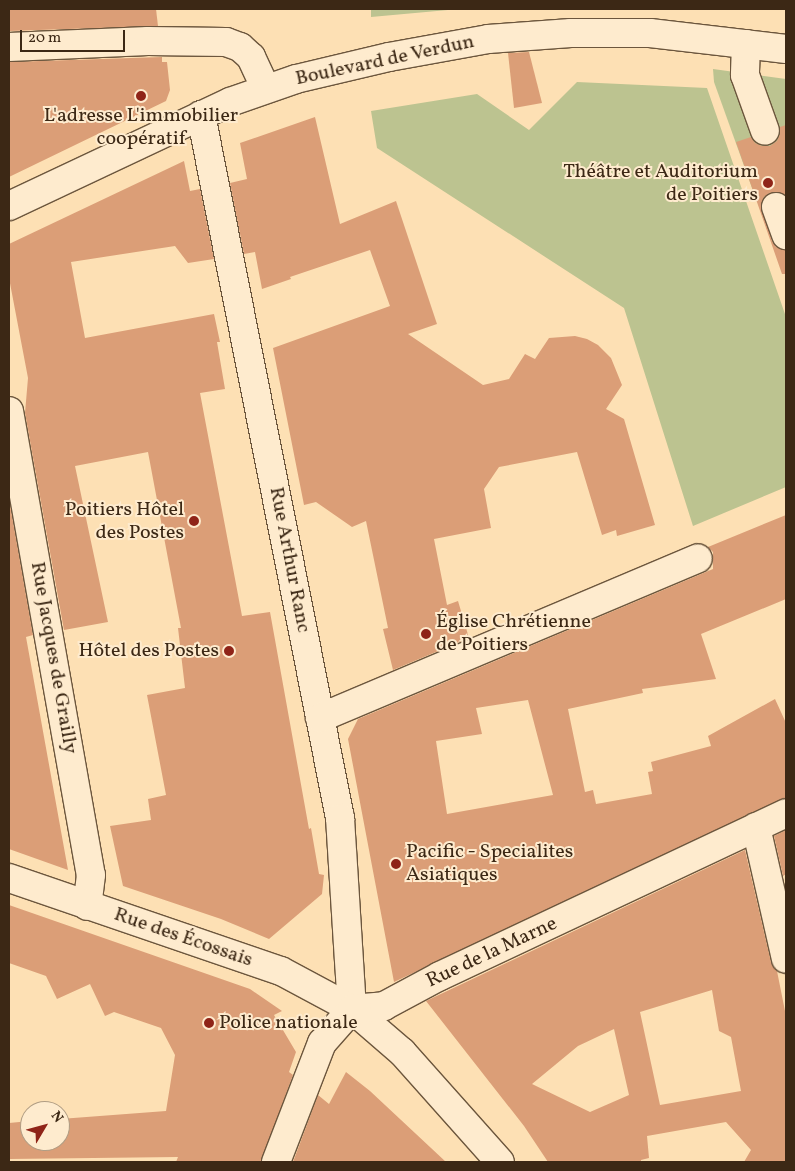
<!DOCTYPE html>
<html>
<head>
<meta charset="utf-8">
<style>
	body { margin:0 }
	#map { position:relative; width:795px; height:1171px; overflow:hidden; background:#fde0b4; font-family:Vollkorn,serif }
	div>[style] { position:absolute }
	.green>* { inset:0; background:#bcc390 }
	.building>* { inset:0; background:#db9e77 }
	.roads { filter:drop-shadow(1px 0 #6c563d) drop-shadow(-1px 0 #6c563d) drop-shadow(0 1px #6c563d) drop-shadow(0 -1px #6c563d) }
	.minor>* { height:28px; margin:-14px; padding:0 14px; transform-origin:14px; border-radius:14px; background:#feebce }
	.dots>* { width:14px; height:14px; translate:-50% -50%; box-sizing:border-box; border:2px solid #feebce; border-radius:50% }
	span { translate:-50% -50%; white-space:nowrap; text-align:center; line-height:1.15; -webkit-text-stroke:4px #feebce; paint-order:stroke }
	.street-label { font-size:20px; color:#3c2815 }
	.poi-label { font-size:20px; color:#3c2815 }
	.right { translate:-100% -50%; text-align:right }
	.left { translate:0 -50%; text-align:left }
	.frame { position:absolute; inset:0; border:10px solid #3c2815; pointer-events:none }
	.north { position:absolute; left:20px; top:1101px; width:50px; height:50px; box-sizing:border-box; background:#feebce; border:1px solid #b09d84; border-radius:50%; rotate:53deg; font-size:14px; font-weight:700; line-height:20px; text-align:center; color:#3c2815 }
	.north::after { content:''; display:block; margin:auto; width:18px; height:22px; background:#8f2418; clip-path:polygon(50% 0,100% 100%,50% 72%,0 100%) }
	.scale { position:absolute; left:20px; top:30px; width:105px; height:22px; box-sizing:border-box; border:2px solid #3c2815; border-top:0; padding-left:6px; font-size:15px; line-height:18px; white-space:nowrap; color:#3c2815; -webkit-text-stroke:4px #feebce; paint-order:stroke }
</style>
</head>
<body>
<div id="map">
	<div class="green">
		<div style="clip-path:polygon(371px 9px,459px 9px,371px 17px)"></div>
		<div style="clip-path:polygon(713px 69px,786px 79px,786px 190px,757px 202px,714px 82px)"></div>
		<div style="clip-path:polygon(577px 82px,707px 88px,786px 317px,786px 487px,693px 526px,624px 308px,377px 148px,371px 111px,477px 94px,529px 130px)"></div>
	</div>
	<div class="building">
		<div style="clip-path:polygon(9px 9px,156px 9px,158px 26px,9px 31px)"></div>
		<div style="clip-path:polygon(529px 52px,542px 103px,514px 108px,508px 53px)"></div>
		<div style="clip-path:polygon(162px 57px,162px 62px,167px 62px,170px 90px,166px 101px,9px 177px,9px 62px)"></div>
		<div style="clip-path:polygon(315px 117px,340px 224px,396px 201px,437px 324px,408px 334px,483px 385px,509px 379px,525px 354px,535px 359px,549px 338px,575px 336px,587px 339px,598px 345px,611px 358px,622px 385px,606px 409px,624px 419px,655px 525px,617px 536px,616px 530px,602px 535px,577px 452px,499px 467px,484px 489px,491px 528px,434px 539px,447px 605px,458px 601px,469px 638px,393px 670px,383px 629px,388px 628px,366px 521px,352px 527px,316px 502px,304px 505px,273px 348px,390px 306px,370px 250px,290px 277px,291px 279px,262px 289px,255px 252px,244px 254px,230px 183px,247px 179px,240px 143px)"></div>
		<div style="clip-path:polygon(786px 125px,786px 195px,778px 192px,770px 193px,764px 197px,761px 205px,772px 241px,776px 247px,786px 250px,786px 274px,782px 274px,736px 142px,751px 137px,755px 143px,762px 146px,770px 146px,777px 141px,780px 134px,780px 127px)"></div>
		<div style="clip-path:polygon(184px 161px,190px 191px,200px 189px,214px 259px,188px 263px,175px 246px,71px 262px,85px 338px,214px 314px,220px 342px,217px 342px,225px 389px,200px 393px,242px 616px,270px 612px,309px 829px,311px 828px,319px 874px,324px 875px,322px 894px,269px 939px,221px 919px,123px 886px,110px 826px,151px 820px,148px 799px,166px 795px,147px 695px,185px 688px,178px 628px,181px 628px,148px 452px,75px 466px,108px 622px,64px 630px,25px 413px,28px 378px,9px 278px,9px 244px)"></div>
		<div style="clip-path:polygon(9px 499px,33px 635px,26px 637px,68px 870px,9px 849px)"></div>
		<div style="clip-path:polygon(evenodd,786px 515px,786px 599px,701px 634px,716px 679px,642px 689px,643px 693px,568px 709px,585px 792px,593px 790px,596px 804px,652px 794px,648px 772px,653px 771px,651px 762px,711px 746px,708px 736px,775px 699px,786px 723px,786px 798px,394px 982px,348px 739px,358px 719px,713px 569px,713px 552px,708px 547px,786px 515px,528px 700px,553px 795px,447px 814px,436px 741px,482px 734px,476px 708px,528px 700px)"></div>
		<div style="clip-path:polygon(786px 830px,786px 874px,783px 876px,774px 836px)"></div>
		<div style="clip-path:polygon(evenodd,745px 850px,771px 962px,777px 971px,786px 1016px,786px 1162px,744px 1162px,751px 1150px,726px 1122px,647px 1136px,649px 1158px,641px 1160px,641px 1162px,548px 1162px,524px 1126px,426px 1001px,745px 850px,712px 990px,719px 1031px,731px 1037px,741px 1091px,660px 1105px,640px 1012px,712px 990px,745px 850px,614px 1029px,629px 1095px,590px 1112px,532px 1084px,578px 1046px,614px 1029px)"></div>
		<div style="clip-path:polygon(9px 905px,250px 989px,282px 1011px,274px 1015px,296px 1052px,289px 1072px,293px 1075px,261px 1162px,176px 1162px,178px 1157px,9px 1159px,9px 1123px,30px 1121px,30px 1141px,60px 1141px,60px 1119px,166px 1111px,175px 1055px,161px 1028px,114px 1012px,105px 1016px,90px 984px,57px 999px,46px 976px,9px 963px)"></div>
		<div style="clip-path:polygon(346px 1072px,370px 1091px,446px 1162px,293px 1162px,318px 1095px,329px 1104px)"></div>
	</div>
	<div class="roads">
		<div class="minor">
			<div style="left:746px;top:44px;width:31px;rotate:92deg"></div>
			<div style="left:745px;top:75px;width:59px;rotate:70.3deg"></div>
			<div style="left:9px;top:47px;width:139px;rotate:-2.5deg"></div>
			<div style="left:148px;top:41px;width:78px;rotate:0.7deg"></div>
			<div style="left:226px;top:42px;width:15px;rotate:20deg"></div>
			<div style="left:240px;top:47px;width:15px;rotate:42deg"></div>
			<div style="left:251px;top:57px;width:35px;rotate:65deg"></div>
			<div style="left:201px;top:115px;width:717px;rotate:78.82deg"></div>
			<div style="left:340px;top:818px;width:191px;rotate:86.4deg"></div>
			<div style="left:9px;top:206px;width:244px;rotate:-25.2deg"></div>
			<div style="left:230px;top:102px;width:70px;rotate:-19.2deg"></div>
			<div style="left:296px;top:79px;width:96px;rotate:-13.3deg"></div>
			<div style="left:389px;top:57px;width:101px;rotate:-10.3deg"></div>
			<div style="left:488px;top:39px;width:83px;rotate:-4.1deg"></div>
			<div style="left:571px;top:33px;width:79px"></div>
			<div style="left:650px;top:33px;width:137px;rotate:6.7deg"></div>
			<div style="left:776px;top:207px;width:30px;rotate:70deg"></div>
			<div style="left:9px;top:411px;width:471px;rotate:80deg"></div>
			<div style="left:91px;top:875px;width:31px;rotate:97deg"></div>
			<div style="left:320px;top:718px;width:410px;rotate:-22.9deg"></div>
			<div style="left:756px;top:827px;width:135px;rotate:77.2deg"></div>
			<div style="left:9px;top:878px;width:287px;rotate:18.9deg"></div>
			<div style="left:281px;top:971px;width:81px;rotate:28.2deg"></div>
			<div style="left:352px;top:1009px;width:66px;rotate:40.7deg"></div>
			<div style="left:402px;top:1052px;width:147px;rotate:48.3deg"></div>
			<div style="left:276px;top:1162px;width:128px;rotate:-68.9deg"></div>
			<div style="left:322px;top:1043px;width:45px;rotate:-48.6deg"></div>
			<div style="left:352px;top:1009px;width:32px;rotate:-5deg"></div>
			<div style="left:384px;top:1006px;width:64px;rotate:-28.2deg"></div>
			<div style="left:440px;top:976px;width:382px;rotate:-25.2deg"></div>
		</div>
	</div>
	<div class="dots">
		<div style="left:141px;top:96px;background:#8f2418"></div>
		<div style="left:768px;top:183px;background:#8f2418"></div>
		<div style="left:194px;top:521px;background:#8f2418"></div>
		<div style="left:426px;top:634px;background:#8f2418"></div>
		<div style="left:229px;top:651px;background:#8f2418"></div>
		<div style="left:396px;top:864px;background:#8f2418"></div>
		<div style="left:209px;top:1023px;background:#8f2418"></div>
	</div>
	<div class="street-label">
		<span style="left:385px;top:61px;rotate:-12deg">Boulevard de Verdun</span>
		<span style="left:289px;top:560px;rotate:79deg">Rue Arthur Ranc</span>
		<span style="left:53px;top:658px;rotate:80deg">Rue Jacques de Grailly</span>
		<span style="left:183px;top:938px;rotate:19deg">Rue des Écossais</span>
		<span style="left:492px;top:953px;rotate:-25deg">Rue de la Marne</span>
	</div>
	<div class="poi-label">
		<span style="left:141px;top:128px">L'adresse L'immobilier<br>coopératif</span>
		<span class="right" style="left:758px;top:184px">Théâtre et Auditorium<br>de Poitiers</span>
		<span class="right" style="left:184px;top:522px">Poitiers Hôtel<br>des Postes</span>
		<span class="left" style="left:436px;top:634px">Église Chrétienne<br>de Poitiers</span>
		<span class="right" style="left:219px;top:651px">Hôtel des Postes</span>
		<span class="left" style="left:406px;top:864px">Pacific - Specialites<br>Asiatiques</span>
		<span class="left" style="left:219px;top:1023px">Police nationale</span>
	</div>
	<div class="frame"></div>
	<div class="north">N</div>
	<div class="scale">20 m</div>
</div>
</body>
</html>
